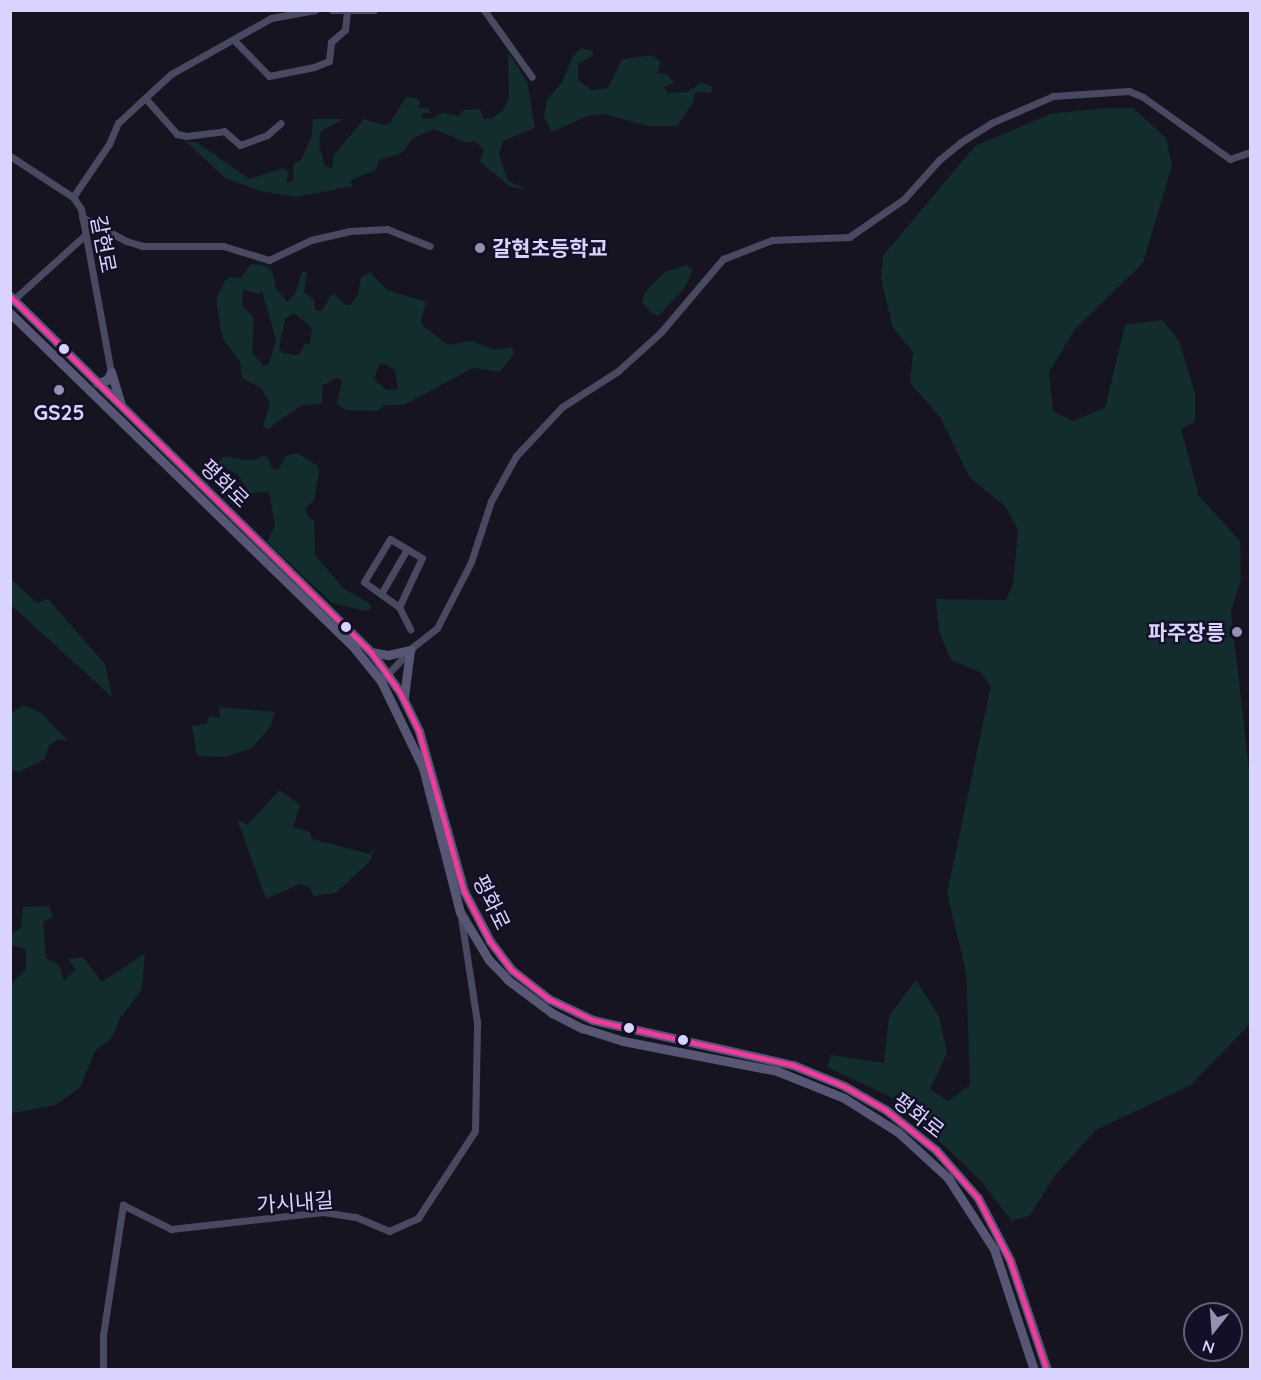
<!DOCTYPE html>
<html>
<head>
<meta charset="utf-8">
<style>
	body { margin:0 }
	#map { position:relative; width:1261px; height:1380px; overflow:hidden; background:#161421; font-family:Quicksand,"Noto Sans KR",sans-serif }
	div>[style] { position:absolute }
	.green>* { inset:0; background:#132c2d }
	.minor>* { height:7px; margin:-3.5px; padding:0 3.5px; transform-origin:3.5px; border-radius:3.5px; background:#4a4962 }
	.secondary>* { height:9px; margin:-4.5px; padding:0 4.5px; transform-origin:4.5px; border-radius:4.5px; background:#575674 }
	.bus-1>* { height:4.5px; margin:-2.25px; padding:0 2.25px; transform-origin:2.25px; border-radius:2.25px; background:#f13a9d }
	.dots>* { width:16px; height:16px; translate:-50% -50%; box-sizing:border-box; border:3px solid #130f26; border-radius:50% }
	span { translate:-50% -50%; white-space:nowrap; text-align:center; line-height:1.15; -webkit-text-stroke:4.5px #130f26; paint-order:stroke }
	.street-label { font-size:21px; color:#d9d4ff }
	.poi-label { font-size:21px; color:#d9d4ff; font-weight:700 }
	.left { translate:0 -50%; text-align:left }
	.right { translate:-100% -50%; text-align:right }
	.frame { position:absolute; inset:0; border:12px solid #d9d4ff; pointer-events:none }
	.north { position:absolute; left:1183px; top:1302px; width:60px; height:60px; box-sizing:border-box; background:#130f26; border:2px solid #625e7d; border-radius:50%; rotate:197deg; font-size:16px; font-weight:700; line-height:24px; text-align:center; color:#d9d4ff }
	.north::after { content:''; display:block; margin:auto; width:21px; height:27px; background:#9591b1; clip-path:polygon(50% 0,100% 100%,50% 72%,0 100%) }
</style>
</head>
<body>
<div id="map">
	<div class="green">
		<div style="clip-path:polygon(581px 48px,593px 51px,593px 56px,578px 64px,578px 80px,591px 90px,608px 88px,622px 59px,652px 55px,661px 62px,657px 73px,667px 74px,674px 83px,664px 87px,667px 93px,688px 92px,701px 82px,712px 87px,711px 93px,695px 92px,693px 103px,677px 126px,648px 126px,604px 114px,587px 116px,552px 132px,544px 117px,547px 100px,562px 82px,573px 56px)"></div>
		<div style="clip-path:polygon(508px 52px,527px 81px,535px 128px,503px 141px,499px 154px,508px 181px,527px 189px,511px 187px,480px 162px,484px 150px,475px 141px,467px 143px,434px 129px,413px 138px,402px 153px,379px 160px,376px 170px,350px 180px,353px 186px,296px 197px,260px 191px,225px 178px,185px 141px,197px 142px,249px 179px,283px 168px,289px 172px,286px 184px,294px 180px,293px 164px,301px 160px,312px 135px,313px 119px,344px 119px,321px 131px,319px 145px,325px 166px,332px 168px,334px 155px,364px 119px,383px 125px,390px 123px,406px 97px,419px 99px,420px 108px,428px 108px,431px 113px,423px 113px,421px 118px,432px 119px,442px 113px,459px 116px,464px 110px,480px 109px,484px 119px,491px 119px,503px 110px,509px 98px)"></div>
		<div style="clip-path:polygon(1105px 108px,1133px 108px,1166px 138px,1172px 165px,1143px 263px,1075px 329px,1049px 372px,1053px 411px,1072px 421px,1105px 408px,1125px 325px,1162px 320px,1179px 341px,1195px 393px,1195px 422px,1181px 429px,1199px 496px,1240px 541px,1241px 579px,1231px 612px,1250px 778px,1250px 1024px,1191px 1085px,1096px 1130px,1056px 1174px,1030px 1215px,1012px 1221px,980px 1180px,895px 1099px,827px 1067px,831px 1055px,884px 1063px,889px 1016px,916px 980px,939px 1017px,947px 1053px,930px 1089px,948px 1101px,970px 1085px,966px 972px,947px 893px,991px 686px,980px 672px,951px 660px,939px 631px,936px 599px,1006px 600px,1013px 584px,1018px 530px,1005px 506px,970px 478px,940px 417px,910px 383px,913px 352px,893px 328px,881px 279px,883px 256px,975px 146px,1050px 114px)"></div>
		<div style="clip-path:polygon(evenodd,251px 264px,263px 265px,272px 271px,276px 288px,287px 302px,295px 294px,302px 272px,307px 272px,304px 292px,314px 299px,315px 310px,321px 311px,333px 293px,345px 305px,351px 305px,358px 294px,361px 278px,370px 272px,387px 290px,426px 302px,421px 320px,423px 326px,448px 345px,472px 341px,494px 350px,512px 347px,514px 353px,500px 372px,473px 368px,404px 405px,386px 405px,377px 411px,346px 410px,337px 404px,342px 381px,337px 378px,322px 386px,322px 403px,300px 406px,268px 429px,263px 426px,270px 404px,262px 389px,242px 378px,240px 361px,223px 339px,217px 306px,217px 296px,225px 281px,230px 277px,241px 278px,251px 264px,243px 289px,258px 294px,262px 291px,276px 340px,269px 363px,264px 366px,252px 353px,254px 318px,242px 305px,243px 289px,251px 264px,294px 313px,312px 328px,310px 344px,305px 344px,298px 355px,282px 353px,279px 348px,285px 319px,294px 313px,251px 264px,385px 364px,395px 370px,398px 389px,387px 390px,374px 380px,379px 365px,385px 364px)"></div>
		<div style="clip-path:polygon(687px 265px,693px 269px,684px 289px,658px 316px,649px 311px,642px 302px,645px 292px,665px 272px)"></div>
		<div style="clip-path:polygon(297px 453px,318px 466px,319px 472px,314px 501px,305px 508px,309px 518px,314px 520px,315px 555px,343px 588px,369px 603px,372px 608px,366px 611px,332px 603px,267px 542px,275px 526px,270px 497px,267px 492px,250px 493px,237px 474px,217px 464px,224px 456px,252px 461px,262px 456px,268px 457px,272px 468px,278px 470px,286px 456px)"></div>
		<div style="clip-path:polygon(10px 578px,37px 603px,48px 599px,105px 664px,112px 697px,11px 605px)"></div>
		<div style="clip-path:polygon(23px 705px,40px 712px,68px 741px,58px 739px,49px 746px,45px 759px,19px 772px,11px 771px,11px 713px)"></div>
		<div style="clip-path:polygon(219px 707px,275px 712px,270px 727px,252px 748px,225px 757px,197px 756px,192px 726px,207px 724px,209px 716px,220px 718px)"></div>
		<div style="clip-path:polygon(280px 790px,300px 805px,293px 827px,310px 832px,312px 839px,370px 854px,376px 847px,369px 862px,336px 893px,314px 896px,309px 887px,300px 884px,266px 899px,237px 819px,247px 825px)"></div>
		<div style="clip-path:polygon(49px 906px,53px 917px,43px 922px,46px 958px,59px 965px,64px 981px,76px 969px,68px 959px,83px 957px,102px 982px,145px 953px,142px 989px,119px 1020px,112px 1038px,95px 1051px,80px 1088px,55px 1105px,14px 1113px,10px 1112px,11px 984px,26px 970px,26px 949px,11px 945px,11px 934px,21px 928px,23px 907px)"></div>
	</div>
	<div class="minor">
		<div style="left:332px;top:10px;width:42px"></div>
		<div style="left:484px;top:10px;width:82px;rotate:54.4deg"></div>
		<div style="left:234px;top:40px;width:50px;rotate:45.8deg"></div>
		<div style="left:269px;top:76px;width:46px;rotate:-11.3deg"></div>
		<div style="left:314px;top:67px;width:16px;rotate:-22deg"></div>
		<div style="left:329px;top:61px;width:19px;rotate:-84deg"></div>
		<div style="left:331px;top:42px;width:18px;rotate:-41deg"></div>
		<div style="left:345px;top:30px;width:19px;rotate:-84deg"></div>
		<div style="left:146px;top:99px;width:47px;rotate:48.5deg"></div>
		<div style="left:177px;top:134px;width:9px;rotate:13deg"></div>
		<div style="left:186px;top:136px;width:38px;rotate:-7deg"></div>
		<div style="left:224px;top:131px;width:21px;rotate:41deg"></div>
		<div style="left:240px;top:145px;width:29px;rotate:-20deg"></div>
		<div style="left:267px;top:135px;width:18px;rotate:-41deg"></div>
		<div style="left:10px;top:156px;width:75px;rotate:33.1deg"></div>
		<div style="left:73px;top:197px;width:14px;rotate:56deg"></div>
		<div style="left:81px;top:209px;width:166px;rotate:79.6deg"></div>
		<div style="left:73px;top:197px;width:64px;rotate:-55.8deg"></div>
		<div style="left:109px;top:144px;width:23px;rotate:-67deg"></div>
		<div style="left:118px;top:123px;width:72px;rotate:-42.8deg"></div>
		<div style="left:171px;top:74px;width:115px;rotate:-29.2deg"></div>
		<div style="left:271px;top:18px;width:45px;rotate:-10.3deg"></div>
		<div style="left:82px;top:217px;width:50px;rotate:28.6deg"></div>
		<div style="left:126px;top:241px;width:17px;rotate:17deg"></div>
		<div style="left:142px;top:246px;width:81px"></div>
		<div style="left:223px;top:246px;width:48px;rotate:16.9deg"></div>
		<div style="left:269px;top:260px;width:47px;rotate:-25.5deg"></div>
		<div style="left:311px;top:240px;width:40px;rotate:-13deg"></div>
		<div style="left:350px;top:231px;width:37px;rotate:-3deg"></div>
		<div style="left:387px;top:229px;width:46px;rotate:21.6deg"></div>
		<div style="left:12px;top:301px;width:98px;rotate:-42.1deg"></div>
		<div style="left:381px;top:594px;width:52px;rotate:-60deg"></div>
		<div style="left:399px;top:607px;width:54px;rotate:-64.9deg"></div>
		<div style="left:422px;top:558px;width:37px;rotate:-149deg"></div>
		<div style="left:390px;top:539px;width:50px;rotate:121.2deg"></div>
		<div style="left:364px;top:582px;width:43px;rotate:35.5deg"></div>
		<div style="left:399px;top:607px;width:25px;rotate:63deg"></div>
		<div style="left:385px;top:677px;width:42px;rotate:-46.9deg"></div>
		<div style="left:414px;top:646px;width:29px;rotate:-38deg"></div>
		<div style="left:437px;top:628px;width:74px;rotate:-62.7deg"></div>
		<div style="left:471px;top:562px;width:64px;rotate:-71.8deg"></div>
		<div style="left:491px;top:501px;width:51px;rotate:-60.9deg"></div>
		<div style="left:516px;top:456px;width:67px;rotate:-46.8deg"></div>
		<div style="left:562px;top:407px;width:67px;rotate:-32.7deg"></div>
		<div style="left:618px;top:371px;width:58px;rotate:-42.2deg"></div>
		<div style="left:661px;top:332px;width:96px;rotate:-49.7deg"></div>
		<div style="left:723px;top:259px;width:53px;rotate:-21.2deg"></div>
		<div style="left:772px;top:240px;width:77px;rotate:-2.2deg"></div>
		<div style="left:849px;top:237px;width:67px;rotate:-34.6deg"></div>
		<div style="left:904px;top:199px;width:52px;rotate:-48.1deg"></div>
		<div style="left:939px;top:160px;width:28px;rotate:-39deg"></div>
		<div style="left:961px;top:142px;width:36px;rotate:-32deg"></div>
		<div style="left:991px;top:123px;width:68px;rotate:-23.5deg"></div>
		<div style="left:1053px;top:96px;width:76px;rotate:-3.8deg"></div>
		<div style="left:1129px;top:91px;width:15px;rotate:23deg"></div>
		<div style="left:1143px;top:97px;width:107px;rotate:35.5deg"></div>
		<div style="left:1230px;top:159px;width:21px;rotate:-19deg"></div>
		<div style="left:103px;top:1370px;width:35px;rotate:-90deg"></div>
		<div style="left:103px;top:1335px;width:132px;rotate:-81.3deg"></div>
		<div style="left:123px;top:1205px;width:54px;rotate:26.6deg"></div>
		<div style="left:171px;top:1229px;width:153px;rotate:-6.4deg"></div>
		<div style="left:323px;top:1212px;width:33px;rotate:9deg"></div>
		<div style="left:356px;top:1217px;width:36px;rotate:23deg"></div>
		<div style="left:389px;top:1231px;width:32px;rotate:-24deg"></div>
		<div style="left:418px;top:1218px;width:104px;rotate:-56.8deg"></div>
		<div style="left:475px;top:1131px;width:109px;rotate:-88.9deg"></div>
		<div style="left:477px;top:1022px;width:106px;rotate:-98.7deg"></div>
	</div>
	<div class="secondary">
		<div style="left:10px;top:296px;width:507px;rotate:44.6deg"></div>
		<div style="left:371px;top:652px;width:49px;rotate:54.1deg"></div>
		<div style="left:400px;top:692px;width:43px;rotate:64deg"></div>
		<div style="left:419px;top:731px;width:166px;rotate:74.3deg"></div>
		<div style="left:464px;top:891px;width:56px;rotate:62.5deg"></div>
		<div style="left:490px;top:941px;width:36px;rotate:53deg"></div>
		<div style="left:512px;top:970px;width:47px;rotate:38.1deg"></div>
		<div style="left:549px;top:999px;width:49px;rotate:25.5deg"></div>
		<div style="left:593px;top:1020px;width:205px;rotate:12.7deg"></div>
		<div style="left:793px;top:1065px;width:55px;rotate:22.4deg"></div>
		<div style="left:844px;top:1086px;width:48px;rotate:29.7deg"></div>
		<div style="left:886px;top:1110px;width:64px;rotate:38.7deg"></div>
		<div style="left:936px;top:1150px;width:64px;rotate:48.8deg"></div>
		<div style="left:978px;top:1198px;width:70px;rotate:62.7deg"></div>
		<div style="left:1010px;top:1260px;width:116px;rotate:71.4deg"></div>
		<div style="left:10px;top:313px;width:482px;rotate:44.2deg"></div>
		<div style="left:355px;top:649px;width:41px;rotate:50.9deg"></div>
		<div style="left:381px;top:681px;width:97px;rotate:64.2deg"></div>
		<div style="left:423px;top:768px;width:149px;rotate:75.6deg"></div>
		<div style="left:460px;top:912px;width:56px;rotate:58.9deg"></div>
		<div style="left:489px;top:960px;width:28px;rotate:46deg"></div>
		<div style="left:508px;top:980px;width:55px;rotate:36.9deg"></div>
		<div style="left:552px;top:1013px;width:34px;rotate:27deg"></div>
		<div style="left:582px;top:1028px;width:43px;rotate:17.6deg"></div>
		<div style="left:623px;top:1041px;width:157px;rotate:11deg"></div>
		<div style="left:777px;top:1071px;width:72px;rotate:21.9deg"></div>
		<div style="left:844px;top:1098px;width:64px;rotate:32.2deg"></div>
		<div style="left:898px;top:1132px;width:68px;rotate:42.6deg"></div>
		<div style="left:948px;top:1178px;width:85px;rotate:57.1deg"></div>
		<div style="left:994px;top:1249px;width:127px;rotate:71.7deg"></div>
		<div style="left:97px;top:383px;width:10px;rotate:-17deg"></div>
		<div style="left:107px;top:380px;width:9px;rotate:-63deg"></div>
		<div style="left:111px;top:372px;width:34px;rotate:73deg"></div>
		<div style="left:371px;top:652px;width:17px;rotate:10deg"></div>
		<div style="left:388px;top:655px;width:23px;rotate:-13deg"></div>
		<div style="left:410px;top:650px;width:47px;rotate:97.3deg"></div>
	</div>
	<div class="bus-1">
		<div style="left:10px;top:296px;width:507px;rotate:44.6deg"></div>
		<div style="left:371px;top:652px;width:49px;rotate:54.1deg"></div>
		<div style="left:400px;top:692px;width:43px;rotate:64deg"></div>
		<div style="left:419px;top:731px;width:166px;rotate:74.3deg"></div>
		<div style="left:464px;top:891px;width:56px;rotate:62.5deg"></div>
		<div style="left:490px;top:941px;width:36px;rotate:53deg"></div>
		<div style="left:512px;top:970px;width:47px;rotate:38.1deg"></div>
		<div style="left:549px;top:999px;width:49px;rotate:25.5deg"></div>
		<div style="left:593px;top:1020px;width:205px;rotate:12.7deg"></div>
		<div style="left:793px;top:1065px;width:55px;rotate:22.4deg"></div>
		<div style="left:844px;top:1086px;width:48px;rotate:29.7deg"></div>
		<div style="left:886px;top:1110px;width:64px;rotate:38.7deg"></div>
		<div style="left:936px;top:1150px;width:64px;rotate:48.8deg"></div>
		<div style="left:978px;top:1198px;width:70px;rotate:62.7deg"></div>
		<div style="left:1010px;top:1260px;width:116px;rotate:71.4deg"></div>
	</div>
	<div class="dots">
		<div style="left:480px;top:248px;background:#9591b1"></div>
		<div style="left:64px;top:349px;background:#d9d4ff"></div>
		<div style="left:59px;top:390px;background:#9591b1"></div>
		<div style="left:346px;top:627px;background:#d9d4ff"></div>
		<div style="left:1237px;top:632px;background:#9591b1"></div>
		<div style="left:629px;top:1028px;background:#d9d4ff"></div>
		<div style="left:683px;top:1040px;background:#d9d4ff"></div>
	</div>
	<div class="street-label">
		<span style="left:104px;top:244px;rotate:79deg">갈현로</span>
		<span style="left:225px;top:483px;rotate:44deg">평화로</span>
		<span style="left:492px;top:902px;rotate:64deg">평화로</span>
		<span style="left:919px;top:1115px;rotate:38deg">평화로</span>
		<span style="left:295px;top:1202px;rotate:-4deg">가시내길</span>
	</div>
	<div class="poi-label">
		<span class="left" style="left:492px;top:248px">갈현초등학교</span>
		<span style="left:59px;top:412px">GS25</span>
		<span class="right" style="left:1225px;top:632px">파주장릉</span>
	</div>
	<div class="frame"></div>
	<div class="north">N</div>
</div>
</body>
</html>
